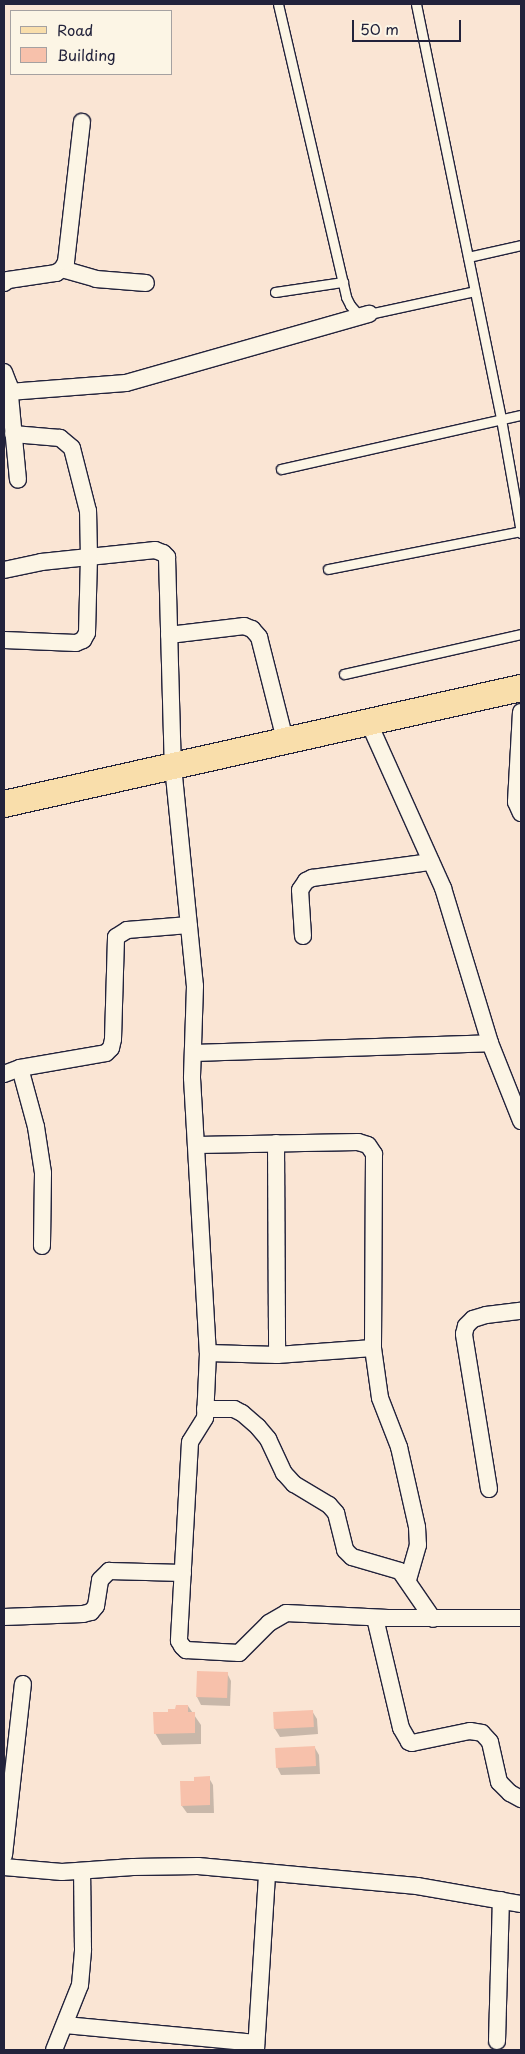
<!DOCTYPE html>
<html>
<head>
<meta charset="utf-8">
<style>
	body { margin:0 }
	#map { position:relative; width:525px; height:2054px; overflow:hidden; background:#fae5d4; font-family:"Playpen Sans",sans-serif }
	div>[style] { position:absolute }
	.shadow>* { inset:0; background:#0003 }
	.building>* { inset:0; background:#f7c1ab; transform-origin:0 0 }
	.roads { filter:drop-shadow(1px 0 #22223b) drop-shadow(-1px 0 #22223b) drop-shadow(0 1px #22223b) drop-shadow(0 -1px #22223b) }
	.service>* { height:9px; margin:-4.5px; padding:0 4.5px; transform-origin:4.5px; border-radius:4.5px; background:#fcf5e5 }
	.minor>* { height:16px; margin:-8px; padding:0 8px; transform-origin:8px; border-radius:8px; background:#fcf5e5 }
	.primary>* { height:26px; margin:-13px; padding:0 13px; transform-origin:13px; border-radius:13px; background:#f9deab }
	span { translate:-50% -50%; white-space:nowrap; text-align:center; line-height:1.15; -webkit-text-stroke:5px #fcf5e5; paint-order:stroke }
	.frame { position:absolute; inset:0; border:5px solid #22223b; pointer-events:none }
	.legend { position:absolute; left:10px; top:10px; width:162px; height:65px; box-sizing:border-box; background:#fcf5e5; border:1px solid #a5a1a1; margin:0; padding:6px 9px; list-style:none; font-size:15px; color:#22223b }
	.legend li { display:flex; align-items:center; gap:10px; height:25px }
	.legend b { width:25px; border:1px solid #a5a1a1 }
	.scale { position:absolute; left:352px; top:20px; width:109px; height:22px; box-sizing:border-box; border:2px solid #22223b; border-top:0; padding-left:6px; font-size:15px; line-height:18px; white-space:nowrap; color:#22223b; -webkit-text-stroke:4px #fcf5e5; paint-order:stroke }
</style>
</head>
<body>
<div id="map">
	<div class="shadow">
		<div style="clip-path:polygon(227px 1673px,231px 1681px,230px 1706px,201px 1705px,197px 1697px)"></div>
		<div style="clip-path:polygon(188px 1706px,201px 1725px,201px 1744px,162px 1745px,155px 1733px,169px 1713px)"></div>
		<div style="clip-path:polygon(312px 1711px,317px 1719px,318px 1734px,280px 1737px,275px 1729px,274px 1714px)"></div>
		<div style="clip-path:polygon(315px 1748px,319px 1755px,320px 1774px,281px 1775px,277px 1767px)"></div>
		<div style="clip-path:polygon(209px 1778px,213px 1785px,214px 1813px,187px 1813px,182px 1806px,196px 1782px)"></div>
	</div>
	<div class="building">
		<div style="left:197px;top:1671px;width:31px;height:26px;rotate:2deg"></div>
		<div style="clip-path:polygon(176px 1705px,188px 1705px,188px 1712px,195px 1712px,195px 1733px,154px 1734px,153px 1712px,168px 1712px,168px 1709px,175px 1709px)"></div>
		<div style="left:313px;top:1710px;width:17px;height:40px;rotate:87deg"></div>
		<div style="left:315px;top:1746px;width:20px;height:40px;rotate:87deg"></div>
		<div style="clip-path:polygon(210px 1776px,210px 1805px,181px 1806px,180px 1781px,194px 1781px,194px 1777px)"></div>
	</div>
	<div class="roads">
		<div class="service">
			<div style="left:278px;top:4px;width:301px;rotate:76.9deg"></div>
			<div style="left:346px;top:297px;width:9px;rotate:63deg"></div>
			<div style="left:350px;top:305px;width:11px;rotate:49deg"></div>
			<div style="left:357px;top:313px;width:12px;rotate:5deg"></div>
			<div style="left:369px;top:314px;width:108px;rotate:-12.2deg"></div>
			<div style="left:416px;top:4px;width:424px;rotate:78.4deg"></div>
			<div style="left:501px;top:419px;width:116px;rotate:80deg"></div>
			<div style="left:468px;top:257px;width:54px;rotate:-12.8deg"></div>
			<div style="left:275px;top:292px;width:69px;rotate:-8.4deg"></div>
			<div style="left:281px;top:469px;width:246px;rotate:-12.7deg"></div>
			<div style="left:328px;top:569px;width:197px;rotate:-11.1deg"></div>
			<div style="left:344px;top:674px;width:181px;rotate:-12.7deg"></div>
		</div>
		<div class="minor">
			<div style="left:62px;top:269px;width:35px;rotate:16deg"></div>
			<div style="left:96px;top:279px;width:50px;rotate:4.6deg"></div>
			<div style="left:4px;top:283px;width:5px;rotate:-37deg"></div>
			<div style="left:8px;top:280px;width:49px;rotate:-8.3deg"></div>
			<div style="left:56px;top:273px;width:7px;rotate:-34deg"></div>
			<div style="left:62px;top:269px;width:8px;rotate:-60deg"></div>
			<div style="left:66px;top:262px;width:141px;rotate:-83.5deg"></div>
			<div style="left:4px;top:372px;width:14px;rotate:69deg"></div>
			<div style="left:9px;top:385px;width:95px;rotate:84.6deg"></div>
			<div style="left:9px;top:392px;width:117px;rotate:-4.4deg"></div>
			<div style="left:126px;top:383px;width:253px;rotate:-15.9deg"></div>
			<div style="left:4px;top:570px;width:38px;rotate:-12deg"></div>
			<div style="left:41px;top:562px;width:115px;rotate:-6deg"></div>
			<div style="left:155px;top:550px;width:9px;rotate:21deg"></div>
			<div style="left:163px;top:553px;width:6px;rotate:45deg"></div>
			<div style="left:167px;top:557px;width:209px;rotate:88.4deg"></div>
			<div style="left:173px;top:766px;width:221px;rotate:84.3deg"></div>
			<div style="left:195px;top:986px;width:92px;rotate:91.9deg"></div>
			<div style="left:192px;top:1078px;width:275px;rotate:86.7deg"></div>
			<div style="left:208px;top:1353px;width:65px;rotate:92.6deg"></div>
			<div style="left:205px;top:1418px;width:28px;rotate:122deg"></div>
			<div style="left:190px;top:1442px;width:199px;rotate:93.2deg"></div>
			<div style="left:179px;top:1641px;width:6px;rotate:59deg"></div>
			<div style="left:182px;top:1646px;width:6px;rotate:45deg"></div>
			<div style="left:186px;top:1650px;width:53px;rotate:3.2deg"></div>
			<div style="left:239px;top:1653px;width:42px;rotate:-45deg"></div>
			<div style="left:269px;top:1623px;width:20px;rotate:-30deg"></div>
			<div style="left:286px;top:1613px;width:102px;rotate:2.8deg"></div>
			<div style="left:388px;top:1618px;width:133px"></div>
			<div style="left:169px;top:635px;width:76px;rotate:-6.8deg"></div>
			<div style="left:244px;top:626px;width:9px;rotate:21deg"></div>
			<div style="left:252px;top:629px;width:11px;rotate:49deg"></div>
			<div style="left:259px;top:637px;width:106px;rotate:75.8deg"></div>
			<div style="left:4px;top:640px;width:72px;rotate:2.4deg"></div>
			<div style="left:76px;top:643px;width:8px;rotate:-23deg"></div>
			<div style="left:83px;top:640px;width:8px;rotate:-60deg"></div>
			<div style="left:87px;top:633px;width:76px;rotate:-88.5deg"></div>
			<div style="left:89px;top:557px;width:46px;rotate:-91.2deg"></div>
			<div style="left:88px;top:511px;width:65px;rotate:-104.3deg"></div>
			<div style="left:72px;top:448px;width:16px;rotate:-140deg"></div>
			<div style="left:60px;top:438px;width:47px;rotate:-175.1deg"></div>
			<div style="left:521px;top:712px;width:90px;rotate:93.2deg"></div>
			<div style="left:516px;top:802px;width:12px;rotate:66deg"></div>
			<div style="left:368px;top:721px;width:183px;rotate:65.8deg"></div>
			<div style="left:443px;top:888px;width:162px;rotate:73.1deg"></div>
			<div style="left:490px;top:1043px;width:84px;rotate:68.3deg"></div>
			<div style="left:303px;top:936px;width:46px;rotate:-93.7deg"></div>
			<div style="left:300px;top:890px;width:11px;rotate:-56deg"></div>
			<div style="left:306px;top:881px;width:7px;rotate:-27deg"></div>
			<div style="left:312px;top:878px;width:120px;rotate:-7.7deg"></div>
			<div style="left:194px;top:1053px;width:296px;rotate:-1.9deg"></div>
			<div style="left:20px;top:1068px;width:61px;rotate:74.8deg"></div>
			<div style="left:36px;top:1127px;width:47px;rotate:81.3deg"></div>
			<div style="left:43px;top:1173px;width:73px;rotate:90.8deg"></div>
			<div style="left:4px;top:1074px;width:17px;rotate:-21deg"></div>
			<div style="left:20px;top:1068px;width:87px;rotate:-9.9deg"></div>
			<div style="left:106px;top:1053px;width:7px;rotate:-45deg"></div>
			<div style="left:111px;top:1048px;width:9px;rotate:-77deg"></div>
			<div style="left:113px;top:1039px;width:102px;rotate:-88.3deg"></div>
			<div style="left:116px;top:937px;width:13px;rotate:-32deg"></div>
			<div style="left:127px;top:930px;width:62px;rotate:-4.6deg"></div>
			<div style="left:276px;top:1143px;width:212px;rotate:89.7deg"></div>
			<div style="left:197px;top:1145px;width:161px;rotate:-1.1deg"></div>
			<div style="left:358px;top:1142px;width:10px;rotate:17deg"></div>
			<div style="left:368px;top:1145px;width:11px;rotate:56deg"></div>
			<div style="left:374px;top:1154px;width:194px;rotate:90.3deg"></div>
			<div style="left:373px;top:1348px;width:50px;rotate:82deg"></div>
			<div style="left:380px;top:1398px;width:53px;rotate:68.8deg"></div>
			<div style="left:399px;top:1447px;width:82px;rotate:77.3deg"></div>
			<div style="left:417px;top:1527px;width:18px;rotate:87deg"></div>
			<div style="left:418px;top:1545px;width:37px;rotate:106deg"></div>
			<div style="left:208px;top:1353px;width:69px;rotate:1.7deg"></div>
			<div style="left:277px;top:1355px;width:96px;rotate:-4.2deg"></div>
			<div style="left:205px;top:1409px;width:29px"></div>
			<div style="left:234px;top:1409px;width:9px;rotate:27deg"></div>
			<div style="left:242px;top:1413px;width:21px;rotate:41deg"></div>
			<div style="left:258px;top:1427px;width:16px;rotate:50deg"></div>
			<div style="left:268px;top:1439px;width:38px;rotate:65deg"></div>
			<div style="left:284px;top:1473px;width:15px;rotate:48deg"></div>
			<div style="left:294px;top:1484px;width:41px;rotate:31deg"></div>
			<div style="left:329px;top:1505px;width:11px;rotate:49deg"></div>
			<div style="left:336px;top:1513px;width:38px;rotate:76deg"></div>
			<div style="left:345px;top:1550px;width:10px;rotate:45deg"></div>
			<div style="left:352px;top:1557px;width:50px;rotate:16.3deg"></div>
			<div style="left:400px;top:1571px;width:58px;rotate:55.5deg"></div>
			<div style="left:489px;top:1489px;width:157px;rotate:-99.2deg"></div>
			<div style="left:464px;top:1334px;width:8px;rotate:-76deg"></div>
			<div style="left:466px;top:1326px;width:10px;rotate:-45deg"></div>
			<div style="left:473px;top:1319px;width:14px;rotate:-17deg"></div>
			<div style="left:486px;top:1315px;width:35px;rotate:-7deg"></div>
			<div style="left:4px;top:1617px;width:79px;rotate:-2.2deg"></div>
			<div style="left:83px;top:1614px;width:8px;rotate:-14deg"></div>
			<div style="left:91px;top:1612px;width:8px;rotate:-50deg"></div>
			<div style="left:96px;top:1606px;width:26px;rotate:-81deg"></div>
			<div style="left:100px;top:1580px;width:13px;rotate:-45deg"></div>
			<div style="left:109px;top:1571px;width:74px;rotate:1.5deg"></div>
			<div style="left:375px;top:1618px;width:113px;rotate:76.7deg"></div>
			<div style="left:401px;top:1728px;width:16px;rotate:60deg"></div>
			<div style="left:409px;top:1742px;width:3px;rotate:18deg"></div>
			<div style="left:412px;top:1743px;width:59px;rotate:-11.7deg"></div>
			<div style="left:470px;top:1731px;width:12px;rotate:9deg"></div>
			<div style="left:482px;top:1733px;width:12px;rotate:48deg"></div>
			<div style="left:490px;top:1742px;width:41px;rotate:77.3deg"></div>
			<div style="left:499px;top:1782px;width:16px;rotate:45deg"></div>
			<div style="left:510px;top:1793px;width:13px;rotate:29deg"></div>
			<div style="left:4px;top:1855px;width:172px;rotate:-83.7deg"></div>
			<div style="left:4px;top:1867px;width:58px;rotate:4.9deg"></div>
			<div style="left:62px;top:1872px;width:71px;rotate:-4deg"></div>
			<div style="left:133px;top:1867px;width:65px;rotate:-0.9deg"></div>
			<div style="left:198px;top:1866px;width:220px;rotate:5.2deg"></div>
			<div style="left:417px;top:1886px;width:106px;rotate:9.8deg"></div>
			<div style="left:65px;top:2025px;width:192px;rotate:5.4deg"></div>
			<div style="left:497px;top:2041px;width:141px;rotate:-88.4deg"></div>
			<div style="left:54px;top:2050px;width:70px;rotate:-68.2deg"></div>
			<div style="left:80px;top:1985px;width:36px;rotate:-85deg"></div>
			<div style="left:83px;top:1949px;width:77px;rotate:-90.7deg"></div>
			<div style="left:256px;top:2050px;width:176px;rotate:-86.4deg"></div>
		</div>
		<div class="primary">
			<div style="left:4px;top:804px;width:530px;rotate:-12.65deg"></div>
		</div>
	</div>
	<div class="frame"></div>
	<ul class="legend">
	<li><b style="height:6px;background:#f9deab"></b>Road</li>
	<li><b style="height:14px;background:#f7c1ab"></b>Building</li>
	</ul>
	<div class="scale">50 m</div>
</div>
</body>
</html>
